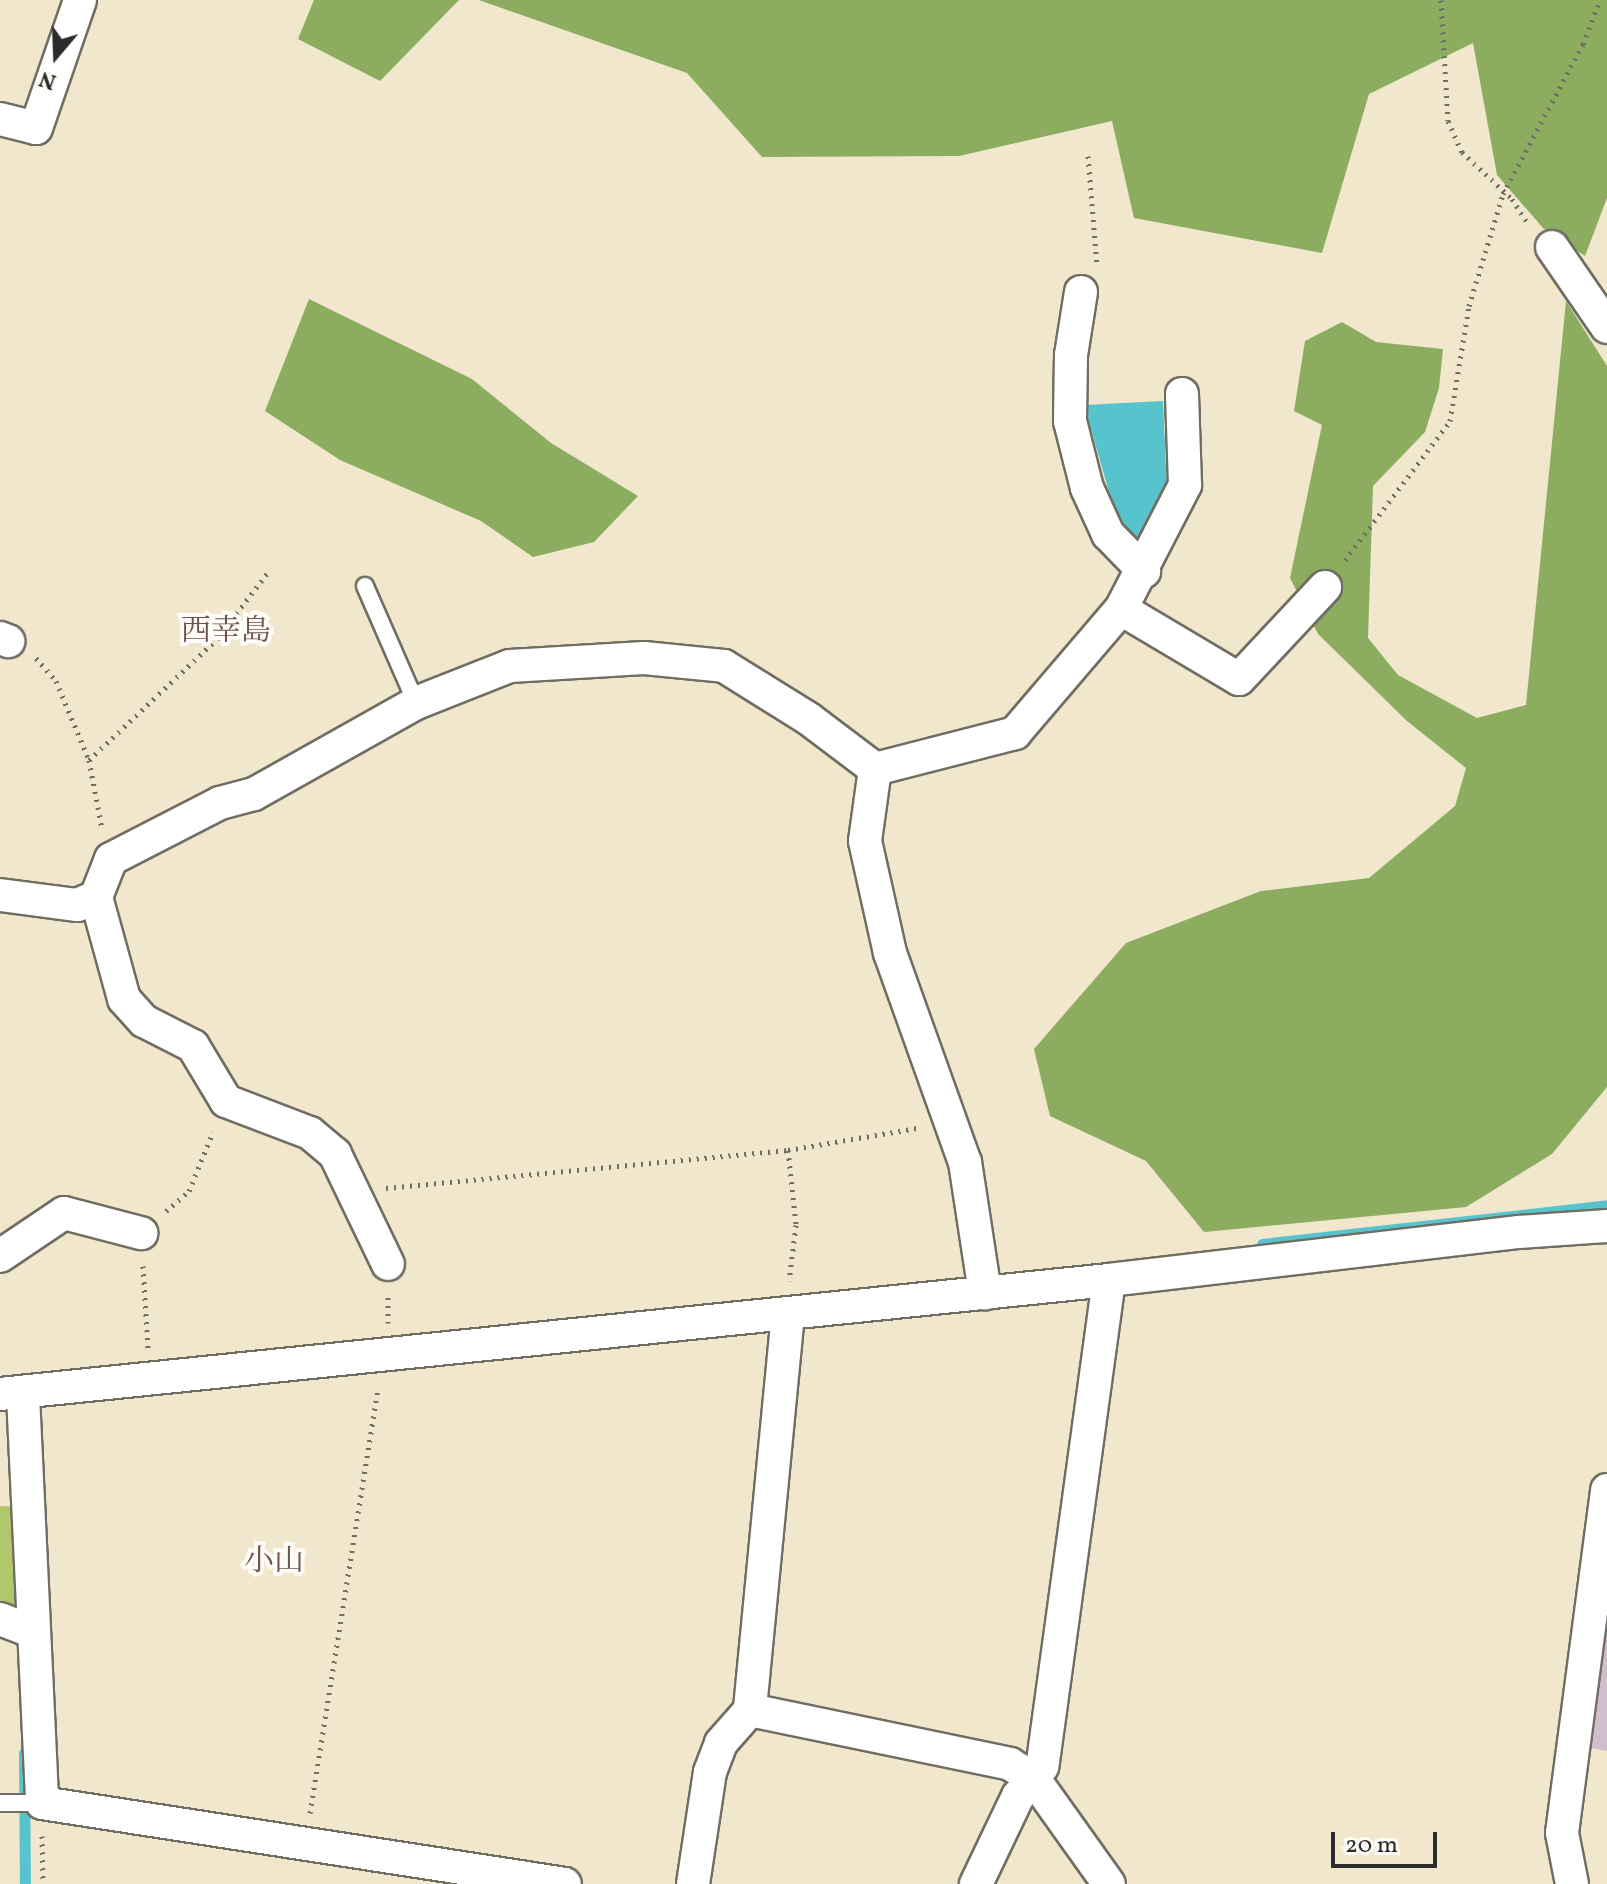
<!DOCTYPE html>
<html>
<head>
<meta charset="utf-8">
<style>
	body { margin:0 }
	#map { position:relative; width:1607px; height:1884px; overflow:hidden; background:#f1e7cc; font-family:Vollkorn,"Noto Serif JP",serif }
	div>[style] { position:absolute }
	.industrial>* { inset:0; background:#d1bdcb }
	.green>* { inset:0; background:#b0c86c }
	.forest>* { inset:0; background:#8cac60 }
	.water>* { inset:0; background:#57c4cd }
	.stream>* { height:11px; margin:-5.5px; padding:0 5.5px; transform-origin:5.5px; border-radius:5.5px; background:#57c4cd }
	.path>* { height:5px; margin-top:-2.5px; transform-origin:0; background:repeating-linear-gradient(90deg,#706d63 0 2px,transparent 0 8px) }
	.roads { filter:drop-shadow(2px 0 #706d63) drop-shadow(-2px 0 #706d63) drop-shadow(0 2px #706d63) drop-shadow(0 -2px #706d63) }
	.service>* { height:16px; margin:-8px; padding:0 8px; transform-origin:8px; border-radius:8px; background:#fff }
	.minor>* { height:32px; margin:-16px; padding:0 16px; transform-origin:16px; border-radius:16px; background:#fff }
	span { translate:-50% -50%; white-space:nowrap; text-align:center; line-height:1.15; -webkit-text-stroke:8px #fdfcf7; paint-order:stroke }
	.neighbourhood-label { font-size:30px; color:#70534c }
	.north { position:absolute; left:16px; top:16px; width:80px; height:80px; -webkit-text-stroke:6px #fdfcf7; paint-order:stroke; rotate:199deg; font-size:22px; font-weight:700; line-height:32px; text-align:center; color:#2b2b2b }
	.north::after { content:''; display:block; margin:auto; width:28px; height:36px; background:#2b2b2b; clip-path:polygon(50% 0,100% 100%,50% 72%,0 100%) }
	.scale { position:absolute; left:1331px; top:1832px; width:106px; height:36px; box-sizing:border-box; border:4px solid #2b2b2b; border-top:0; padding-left:10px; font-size:24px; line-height:28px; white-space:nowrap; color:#2b2b2b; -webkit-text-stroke:6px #fdfcf7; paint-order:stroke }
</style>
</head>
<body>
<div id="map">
	<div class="industrial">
		<div style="clip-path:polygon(1607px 1623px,1607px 1751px,1590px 1748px)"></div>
	</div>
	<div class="green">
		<div style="clip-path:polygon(0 1506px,18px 1507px,20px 1614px,0 1607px)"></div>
	</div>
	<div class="forest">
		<div style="clip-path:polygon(314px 0,459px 0,380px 81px,298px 39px)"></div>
		<div style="clip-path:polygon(479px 0,1607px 0,1607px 198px,1585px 256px,1543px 228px,1497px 175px,1473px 43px,1369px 94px,1322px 253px,1134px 218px,1112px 121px,959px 156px,762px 157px,687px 73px)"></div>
		<div style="clip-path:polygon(309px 299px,472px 379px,551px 443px,638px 496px,594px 542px,533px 557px,481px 521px,340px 460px,265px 411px)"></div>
		<div style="clip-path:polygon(1566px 301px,1607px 366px,1607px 1087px,1552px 1154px,1466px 1207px,1204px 1232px,1146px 1161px,1050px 1116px,1034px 1049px,1126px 943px,1261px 891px,1369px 878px,1455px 806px,1466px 768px,1407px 721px,1318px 634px,1290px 578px,1322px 425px,1294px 411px,1305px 341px,1342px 322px,1376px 342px,1443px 349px,1439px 388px,1425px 432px,1373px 486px,1368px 638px,1398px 675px,1477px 718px,1526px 705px)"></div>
	</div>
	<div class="water">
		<div style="clip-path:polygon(1163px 401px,1167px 487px,1144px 546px,1135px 542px,1116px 516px,1084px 405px)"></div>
	</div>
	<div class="stream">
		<div style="left:1262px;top:1244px;width:347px;rotate:-6.4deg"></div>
		<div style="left:24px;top:1753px;width:131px;rotate:89.6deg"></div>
	</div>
	<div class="path">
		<div style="left:1441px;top:0;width:121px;rotate:86.7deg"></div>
		<div style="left:1448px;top:121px;width:34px;rotate:66deg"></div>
		<div style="left:1462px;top:152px;width:69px;rotate:43.2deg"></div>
		<div style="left:1512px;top:199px;width:31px;rotate:57deg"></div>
		<div style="left:1088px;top:156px;width:109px;rotate:85.3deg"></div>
		<div style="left:1345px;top:560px;width:174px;rotate:-52.9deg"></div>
		<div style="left:1450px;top:421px;width:117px;rotate:-80.6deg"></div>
		<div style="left:1469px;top:306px;width:117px;rotate:-73.1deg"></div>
		<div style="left:1503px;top:194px;width:170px;rotate:-61.9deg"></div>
		<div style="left:1583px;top:44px;width:47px;rotate:-68.9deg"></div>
		<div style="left:36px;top:658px;width:30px;rotate:49deg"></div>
		<div style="left:56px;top:681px;width:86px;rotate:67.3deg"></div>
		<div style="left:89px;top:760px;width:70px;rotate:79.3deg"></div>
		<div style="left:89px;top:760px;width:176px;rotate:-43.4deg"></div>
		<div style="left:217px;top:639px;width:86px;rotate:-52.6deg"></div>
		<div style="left:788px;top:1150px;width:75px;rotate:83.9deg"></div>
		<div style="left:796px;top:1225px;width:56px;rotate:97.1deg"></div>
		<div style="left:386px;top:1188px;width:404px;rotate:-5.4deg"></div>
		<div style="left:788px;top:1150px;width:131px;rotate:-9.7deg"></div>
		<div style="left:166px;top:1211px;width:30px;rotate:-41deg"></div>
		<div style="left:189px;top:1191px;width:64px;rotate:-67.9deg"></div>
		<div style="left:143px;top:1266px;width:82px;rotate:86.5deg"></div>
		<div style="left:388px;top:1323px;width:26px;rotate:-90deg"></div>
		<div style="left:310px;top:1813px;width:430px;rotate:-80.9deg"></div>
		<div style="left:42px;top:1836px;width:48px;rotate:88.8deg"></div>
	</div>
	<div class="roads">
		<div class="service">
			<div style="left:365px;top:586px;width:128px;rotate:66.4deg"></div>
			<div style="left:0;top:1803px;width:42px"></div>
		</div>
		<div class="minor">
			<div style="left:0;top:119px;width:37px;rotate:14deg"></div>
			<div style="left:36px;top:128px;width:135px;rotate:-71deg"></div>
			<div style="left:1552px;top:247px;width:97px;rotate:55.5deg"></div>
			<div style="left:1081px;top:292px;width:64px;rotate:99deg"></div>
			<div style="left:1071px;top:355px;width:66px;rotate:90.9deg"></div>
			<div style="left:1070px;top:421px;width:69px;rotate:75.8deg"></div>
			<div style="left:1087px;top:488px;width:51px;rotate:65.5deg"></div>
			<div style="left:1108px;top:534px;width:52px;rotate:45.8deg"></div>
			<div style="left:1121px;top:609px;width:137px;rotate:30.7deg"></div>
			<div style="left:1239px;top:679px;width:126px;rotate:-46.9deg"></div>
			<div style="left:0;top:638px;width:9px;rotate:21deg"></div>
			<div style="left:875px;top:769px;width:145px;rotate:-14.4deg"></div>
			<div style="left:1015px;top:733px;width:163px;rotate:-49.5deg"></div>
			<div style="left:1121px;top:609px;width:140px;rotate:-62.7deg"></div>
			<div style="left:1185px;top:485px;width:91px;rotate:-91.9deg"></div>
			<div style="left:0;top:895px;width:78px;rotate:7.4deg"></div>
			<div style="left:77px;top:905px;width:21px;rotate:-23deg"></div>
			<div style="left:96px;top:897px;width:41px;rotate:-68.5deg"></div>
			<div style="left:111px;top:859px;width:123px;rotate:-27.2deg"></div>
			<div style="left:220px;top:803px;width:35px;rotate:-15deg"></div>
			<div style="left:254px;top:794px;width:186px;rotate:-29.3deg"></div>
			<div style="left:416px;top:703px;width:101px;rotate:-21.5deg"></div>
			<div style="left:510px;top:666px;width:134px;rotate:-3.4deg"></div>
			<div style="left:644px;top:658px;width:80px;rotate:5.7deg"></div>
			<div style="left:724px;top:666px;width:100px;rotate:31.9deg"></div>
			<div style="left:809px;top:719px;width:83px;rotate:37.1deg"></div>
			<div style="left:875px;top:769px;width:73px;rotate:97.9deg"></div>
			<div style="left:865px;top:841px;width:115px;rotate:77.4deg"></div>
			<div style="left:890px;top:953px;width:222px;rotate:70.3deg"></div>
			<div style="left:965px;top:1162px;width:133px;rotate:81.3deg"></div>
			<div style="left:96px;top:897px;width:106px;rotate:74.6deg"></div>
			<div style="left:124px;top:999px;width:30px;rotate:48deg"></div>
			<div style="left:144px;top:1021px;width:55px;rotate:27deg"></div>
			<div style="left:193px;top:1046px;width:64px;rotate:59deg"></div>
			<div style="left:226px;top:1101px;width:90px;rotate:20.9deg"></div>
			<div style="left:310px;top:1133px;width:33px;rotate:40deg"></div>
			<div style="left:335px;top:1154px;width:122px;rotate:64.3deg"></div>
			<div style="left:0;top:1256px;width:77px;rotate:-33.9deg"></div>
			<div style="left:64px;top:1213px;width:80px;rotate:14.6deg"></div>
			<div style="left:1109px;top:1280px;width:491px;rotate:97.8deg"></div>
			<div style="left:1042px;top:1766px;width:15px;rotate:122deg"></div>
			<div style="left:1034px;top:1779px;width:129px;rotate:54.5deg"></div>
			<div style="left:788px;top:1314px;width:398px;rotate:95.5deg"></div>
			<div style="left:750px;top:1710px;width:266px;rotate:11.7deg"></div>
			<div style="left:1010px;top:1764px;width:28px;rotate:32deg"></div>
			<div style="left:1034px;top:1779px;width:23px;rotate:133deg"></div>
			<div style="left:1018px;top:1796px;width:98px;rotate:115.5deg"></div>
			<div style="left:0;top:1394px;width:1115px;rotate:-5.87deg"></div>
			<div style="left:1109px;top:1280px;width:413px;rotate:-6.7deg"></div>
			<div style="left:1519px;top:1232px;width:88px;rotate:-3.9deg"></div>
			<div style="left:23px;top:1395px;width:408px;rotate:87.3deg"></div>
			<div style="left:42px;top:1803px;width:529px;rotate:8.8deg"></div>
			<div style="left:0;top:1619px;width:33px;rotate:21deg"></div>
			<div style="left:693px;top:1884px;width:113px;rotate:-81.4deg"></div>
			<div style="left:710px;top:1772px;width:31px;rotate:-69deg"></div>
			<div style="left:721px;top:1743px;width:44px;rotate:-48.7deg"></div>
			<div style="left:1572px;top:1884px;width:52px;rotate:-101.1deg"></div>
			<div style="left:1562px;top:1833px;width:346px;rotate:-82.5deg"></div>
		</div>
	</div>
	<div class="neighbourhood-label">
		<span style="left:226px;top:632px">西幸島</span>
		<span style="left:274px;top:1562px">小山</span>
	</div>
	<div class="north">N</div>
	<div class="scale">20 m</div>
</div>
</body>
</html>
